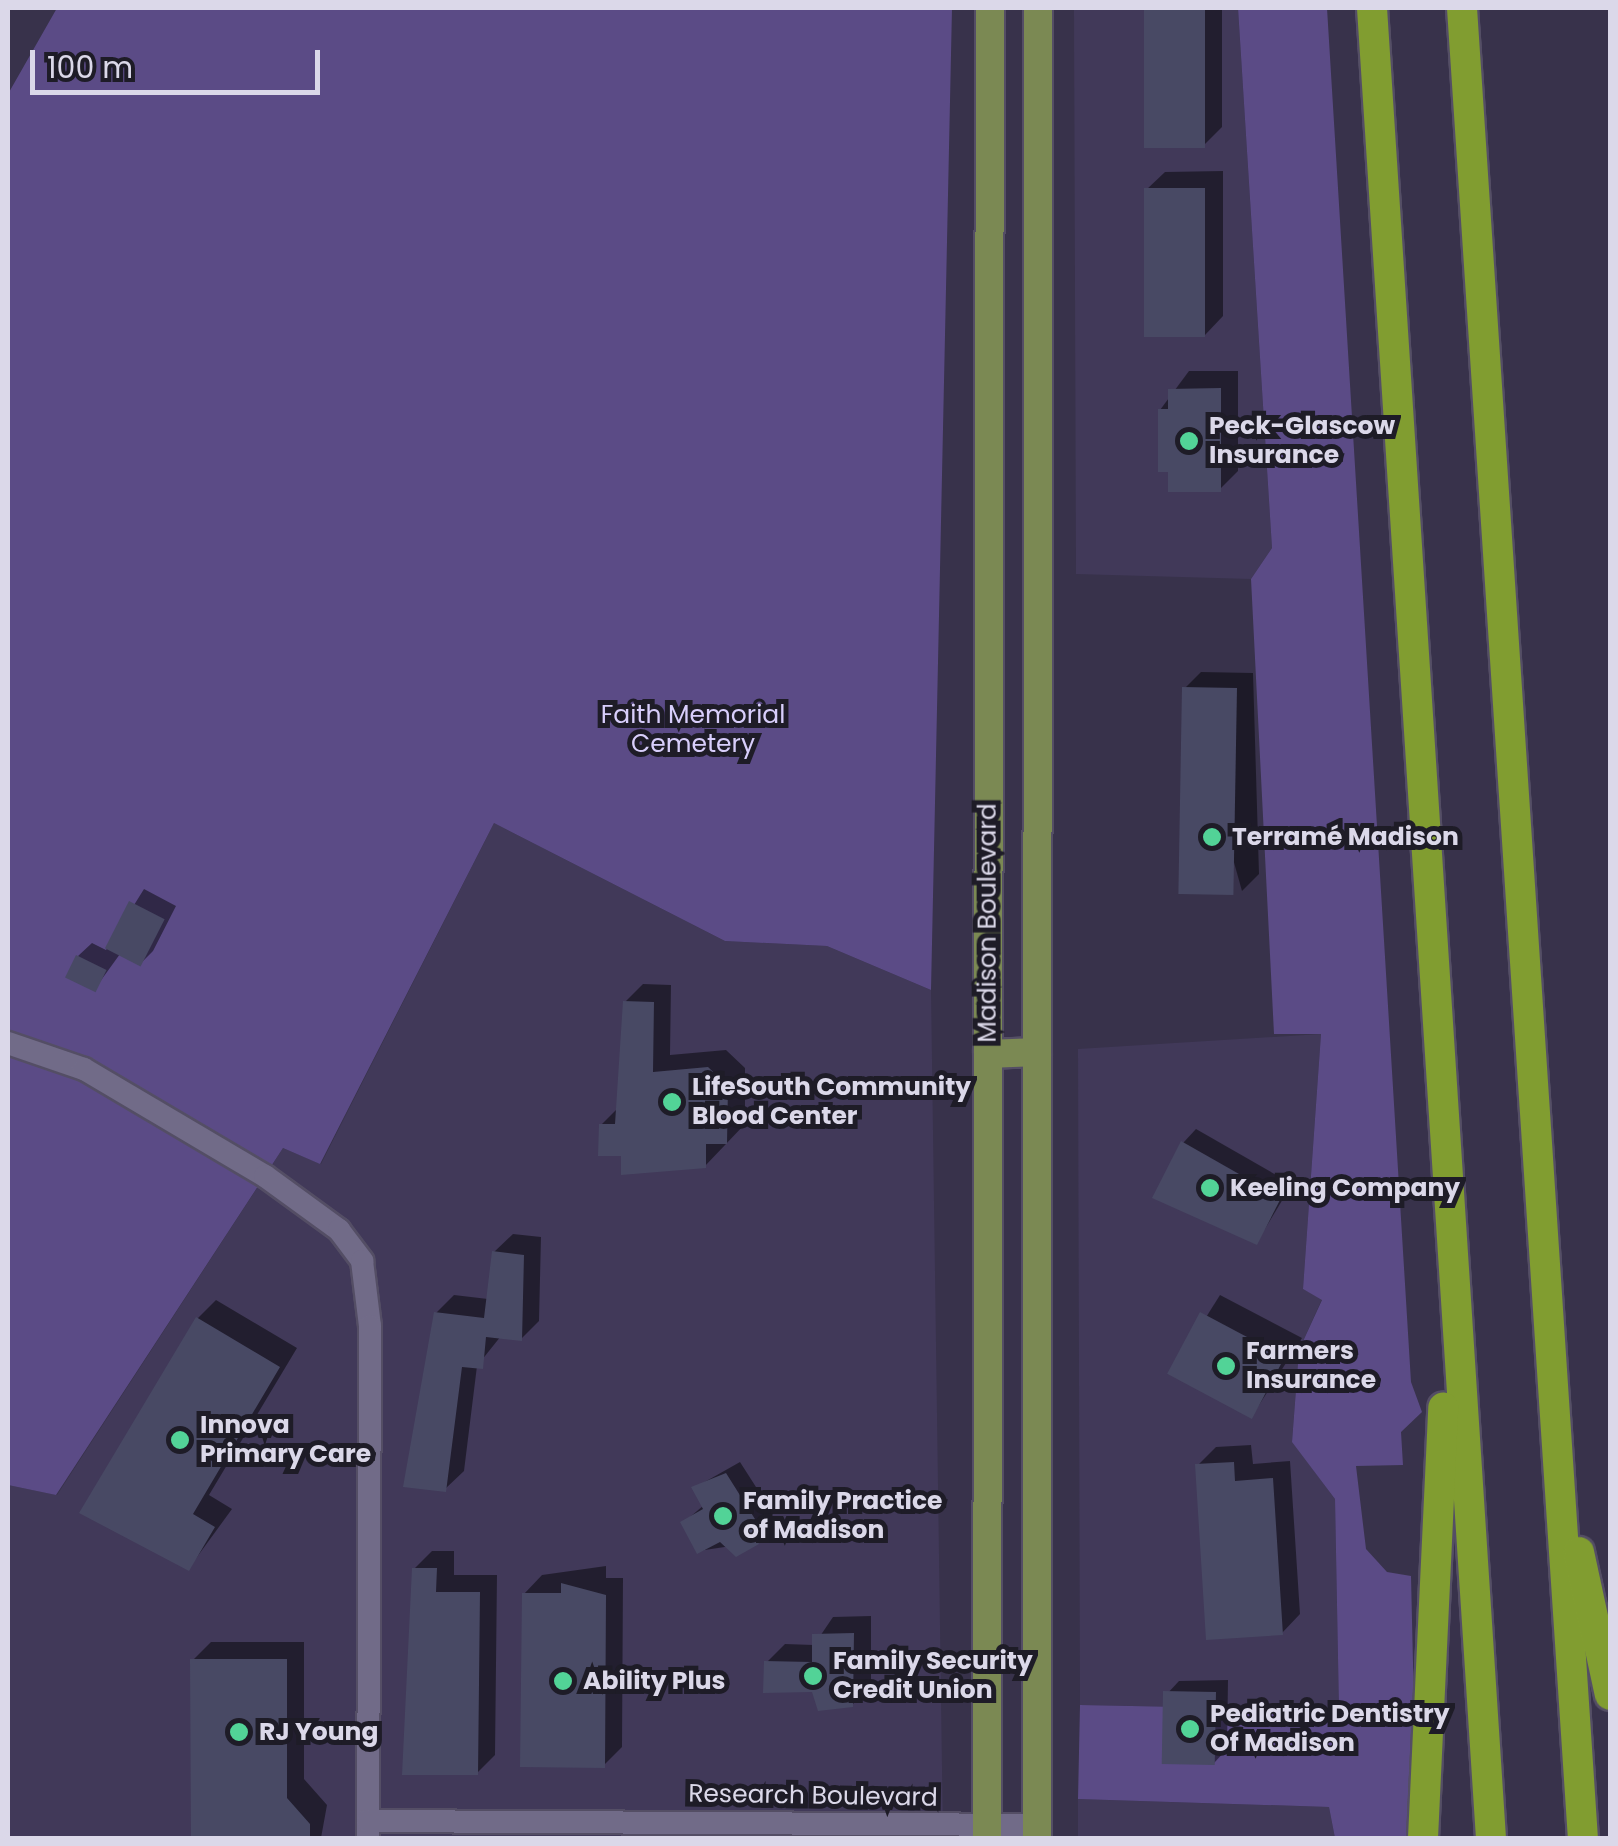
<!DOCTYPE html>
<html>
<head>
<meta charset="utf-8">
<style>
	body { margin:0 }
	#map { position:relative; width:1618px; height:1846px; overflow:hidden; background:#38324b; font-family:Poppins,sans-serif }
	div>[style] { position:absolute }
	.built>* { inset:0; background:#413959 }
	.green>* { inset:0; background:#5b4b86 }
	.shadow>* { inset:0; background:#0007 }
	.building>* { inset:0; background:#484964; transform-origin:0 0 }
	.roads { filter:drop-shadow(2px 0 #544e65) drop-shadow(-2px 0 #544e65) drop-shadow(0 2px #544e65) drop-shadow(0 -2px #544e65) }
	.minor>* { height:22px; margin:-11px; padding:0 11px; transform-origin:11px; border-radius:11px; background:#716b88 }
	.major>* { height:28px; margin:-14px; padding:0 14px; transform-origin:14px; border-radius:14px; background:#7b8953 }
	.highway>* { height:30px; margin:-15px; padding:0 15px; transform-origin:15px; border-radius:15px; background:#819d30 }
	.dots>* { width:28px; height:28px; translate:-50% -50%; box-sizing:border-box; border:5px solid #1e1c27; border-radius:50% }
	span { translate:-50% -50%; white-space:nowrap; text-align:center; line-height:1.15; -webkit-text-stroke:10px #1e1c27; paint-order:stroke }
	.poi-label { font-size:25px; color:#dbd8e9; font-weight:700 }
	.left { translate:0 -50%; text-align:left }
	.park-label { font-size:25px; color:#d8cefb }
	.street-label { font-size:25px; color:#dbd8e9 }
	.frame { position:absolute; inset:0; border:10px solid #dbd8e9; pointer-events:none }
	.scale { position:absolute; left:30px; top:50px; width:290px; height:45px; box-sizing:border-box; border:5px solid #dbd8e9; border-top:0; padding-left:12px; font-size:30px; line-height:35px; white-space:nowrap; color:#dbd8e9; -webkit-text-stroke:8px #1e1c27; paint-order:stroke }
</style>
</head>
<body>
<div id="map">
	<div class="built">
		<div style="clip-path:polygon(1074px 8px,1238px 8px,1272px 548px,1251px 579px,1076px 574px)"></div>
		<div style="clip-path:polygon(494px 823px,725px 941px,827px 946px,931px 990px,943px 1838px,8px 1838px,8px 1485px,57px 1495px,283px 1148px,321px 1164px)"></div>
		<div style="clip-path:polygon(1321px 1034px,1303px 1289px,1322px 1299px,1299px 1350px,1292px 1441px,1335px 1499px,1339px 1710px,1080px 1705px,1078px 1049px)"></div>
		<div style="clip-path:polygon(1078px 1799px,1329px 1807px,1335px 1838px,1078px 1838px)"></div>
	</div>
	<div class="green">
		<div style="clip-path:polygon(57px 8px,952px 8px,931px 990px,827px 946px,725px 941px,494px 823px,320px 1164px,283px 1148px,56px 1495px,8px 1485px,8px 94px)"></div>
		<div style="clip-path:polygon(1238px 8px,1327px 8px,1411px 1382px,1422px 1412px,1401px 1432px,1403px 1465px,1356px 1466px,1366px 1549px,1387px 1572px,1411px 1576px,1417px 1838px,1335px 1838px,1329px 1807px,1078px 1799px,1080px 1705px,1339px 1710px,1335px 1499px,1292px 1442px,1299px 1350px,1322px 1300px,1303px 1289px,1321px 1034px,1274px 1034px,1251px 579px,1272px 548px)"></div>
	</div>
	<div class="shadow">
		<div style="clip-path:polygon(1146px 8px,1222px 8px,1222px 127px,1204px 145px,1146px 145px)"></div>
		<div style="clip-path:polygon(1223px 171px,1223px 316px,1205px 335px,1146px 190px,1165px 172px)"></div>
		<div style="clip-path:polygon(1189px 371px,1238px 371px,1238px 471px,1220px 489px,1170px 470px,1160px 410px)"></div>
		<div style="clip-path:polygon(1201px 672px,1253px 673px,1259px 874px,1242px 891px,1185px 688px)"></div>
		<div style="clip-path:polygon(144px 889px,176px 906px,153px 951px,140px 964px,120px 954px,94px 990px,78px 956px,92px 943px,106px 950px)"></div>
		<div style="clip-path:polygon(643px 984px,671px 985px,670px 1055px,726px 1050px,745px 1068px,745px 1124px,705px 1166px,624px 1153px,601px 1125px,619px 1107px,625px 1002px)"></div>
		<div style="clip-path:polygon(1196px 1129px,1292px 1184px,1257px 1242px,1183px 1143px)"></div>
		<div style="clip-path:polygon(513px 1234px,541px 1237px,539px 1321px,521px 1339px,501px 1336px,477px 1366px,464px 1471px,445px 1489px,436px 1313px,454px 1295px,488px 1299px,494px 1252px)"></div>
		<div style="clip-path:polygon(1220px 1295px,1302px 1338px,1252px 1416px,1171px 1373px)"></div>
		<div style="clip-path:polygon(216px 1300px,297px 1348px,209px 1495px,232px 1509px,189px 1568px,198px 1318px)"></div>
		<div style="clip-path:polygon(1251px 1445px,1253px 1464px,1290px 1461px,1300px 1614px,1282px 1633px,1198px 1465px,1216px 1447px)"></div>
		<div style="clip-path:polygon(740px 1462px,772px 1512px,771px 1529px,758px 1542px,698px 1551px,683px 1523px,704px 1505px,694px 1488px)"></div>
		<div style="clip-path:polygon(432px 1551px,454px 1551px,454px 1575px,497px 1575px,495px 1755px,477px 1773px,414px 1569px)"></div>
		<div style="clip-path:polygon(606px 1566px,606px 1578px,623px 1578px,622px 1747px,604px 1765px,524px 1594px,542px 1575px)"></div>
		<div style="clip-path:polygon(871px 1616px,871px 1686px,852px 1705px,819px 1709px,814px 1690px,767px 1662px,785px 1644px,814px 1645px,833px 1617px)"></div>
		<div style="clip-path:polygon(211px 1642px,304px 1642px,304px 1779px,327px 1805px,321px 1838px,193px 1838px,193px 1660px)"></div>
		<div style="clip-path:polygon(1228px 1680px,1227px 1749px,1214px 1763px,1166px 1695px,1179px 1681px)"></div>
	</div>
	<div class="building">
		<div style="left:1144px;top:8px;width:61px;height:140px"></div>
		<div style="left:1205px;top:188px;width:149px;height:61px;rotate:90deg"></div>
		<div style="clip-path:polygon(1221px 388px,1221px 492px,1168px 492px,1168px 472px,1158px 472px,1158px 409px,1168px 409px,1168px 389px)"></div>
		<div style="left:1182px;top:687px;width:55px;height:207px;rotate:1deg"></div>
		<div style="left:129px;top:901px;width:40px;height:53px;rotate:27deg"></div>
		<div style="left:76px;top:955px;width:34px;height:25px;rotate:26deg"></div>
		<div style="clip-path:polygon(623px 1001px,654px 1002px,653px 1072px,708px 1067px,728px 1086px,727px 1144px,706px 1144px,706px 1168px,621px 1175px,621px 1156px,598px 1156px,599px 1124px,615px 1124px)"></div>
		<div style="clip-path:polygon(1181px 1141px,1281px 1198px,1257px 1245px,1152px 1198px)"></div>
		<div style="clip-path:polygon(492px 1251px,524px 1255px,522px 1341px,486px 1337px,483px 1369px,462px 1367px,446px 1492px,403px 1487px,434px 1312px,484px 1318px)"></div>
		<div style="left:1200px;top:1312px;width:96px;height:70px;rotate:28deg"></div>
		<div style="clip-path:polygon(196px 1317px,280px 1367px,193px 1514px,215px 1527px,189px 1571px,79px 1513px)"></div>
		<div style="clip-path:polygon(1234px 1462px,1235px 1481px,1273px 1478px,1283px 1635px,1206px 1640px,1195px 1464px)"></div>
		<div style="clip-path:polygon(726px 1473px,760px 1527px,752px 1531px,759px 1544px,736px 1557px,720px 1542px,697px 1554px,680px 1522px,703px 1509px,691px 1487px)"></div>
		<div style="clip-path:polygon(412px 1568px,437px 1568px,436px 1592px,480px 1592px,478px 1775px,402px 1775px)"></div>
		<div style="clip-path:polygon(561px 1583px,606px 1595px,605px 1768px,520px 1767px,522px 1593px,561px 1593px)"></div>
		<div style="clip-path:polygon(854px 1633px,853px 1707px,818px 1711px,812px 1692px,763px 1693px,764px 1661px,812px 1662px,812px 1634px)"></div>
		<div style="clip-path:polygon(190px 1659px,287px 1659px,287px 1798px,310px 1824px,310px 1838px,191px 1838px)"></div>
		<div style="left:1216px;top:1692px;width:73px;height:53px;rotate:91deg"></div>
	</div>
	<div class="roads">
		<div class="minor">
			<div style="left:8px;top:1043px;width:80px;rotate:18.9deg"></div>
			<div style="left:84px;top:1069px;width:210px;rotate:30.6deg"></div>
			<div style="left:265px;top:1176px;width:92px;rotate:36.1deg"></div>
			<div style="left:339px;top:1230px;width:39px;rotate:53deg"></div>
			<div style="left:362px;top:1261px;width:65px;rotate:83deg"></div>
			<div style="left:370px;top:1326px;width:512px;rotate:90.22deg"></div>
			<div style="left:368px;top:1821px;width:669px;rotate:0.34deg"></div>
		</div>
		<div class="major">
			<div style="left:988px;top:1054px;width:49px;rotate:-2.3deg"></div>
			<div style="left:987px;top:1838px;width:1830px;rotate:-89.91deg"></div>
			<div style="left:1037px;top:1838px;width:1830px;rotate:-89.97deg"></div>
		</div>
		<div class="highway">
			<div style="left:1372px;top:8px;width:1834px;rotate:86.28deg"></div>
			<div style="left:1462px;top:8px;width:1834px;rotate:86.22deg"></div>
			<div style="left:1579px;top:1552px;width:146px;rotate:77.8deg"></div>
			<div style="left:1423px;top:1838px;width:431px;rotate:-87.3deg"></div>
		</div>
	</div>
	<div class="dots">
		<div style="left:1189px;top:441px;background:#52d397"></div>
		<div style="left:1212px;top:837px;background:#52d397"></div>
		<div style="left:672px;top:1102px;background:#52d397"></div>
		<div style="left:1210px;top:1188px;background:#52d397"></div>
		<div style="left:1226px;top:1366px;background:#52d397"></div>
		<div style="left:180px;top:1440px;background:#52d397"></div>
		<div style="left:723px;top:1516px;background:#52d397"></div>
		<div style="left:813px;top:1676px;background:#52d397"></div>
		<div style="left:563px;top:1681px;background:#52d397"></div>
		<div style="left:1190px;top:1729px;background:#52d397"></div>
		<div style="left:239px;top:1732px;background:#52d397"></div>
	</div>
	<div class="poi-label">
		<span class="left" style="left:1209px;top:441px">Peck-Glascow<br>Insurance</span>
		<span class="left" style="left:1232px;top:837px">Terramé Madison</span>
		<span class="left" style="left:692px;top:1102px">LifeSouth Community<br>Blood Center</span>
		<span class="left" style="left:1230px;top:1188px">Keeling Company</span>
		<span class="left" style="left:1246px;top:1366px">Farmers<br>Insurance</span>
		<span class="left" style="left:200px;top:1440px">Innova<br>Primary Care</span>
		<span class="left" style="left:743px;top:1516px">Family Practice<br>of Madison</span>
		<span class="left" style="left:833px;top:1676px">Family Security<br>Credit Union</span>
		<span class="left" style="left:583px;top:1681px">Ability Plus</span>
		<span class="left" style="left:1210px;top:1729px">Pediatric Dentistry<br>Of Madison</span>
		<span class="left" style="left:259px;top:1732px">RJ Young</span>
	</div>
	<div class="park-label">
		<span style="left:693px;top:730px">Faith Memorial<br>Cemetery</span>
	</div>
	<div class="street-label">
		<span style="left:988px;top:923px;rotate:-90deg">Madison Boulevard</span>
		<span style="left:813px;top:1796px;rotate:1deg">Research Boulevard</span>
	</div>
	<div class="frame"></div>
	<div class="scale">100 m</div>
</div>
</body>
</html>
